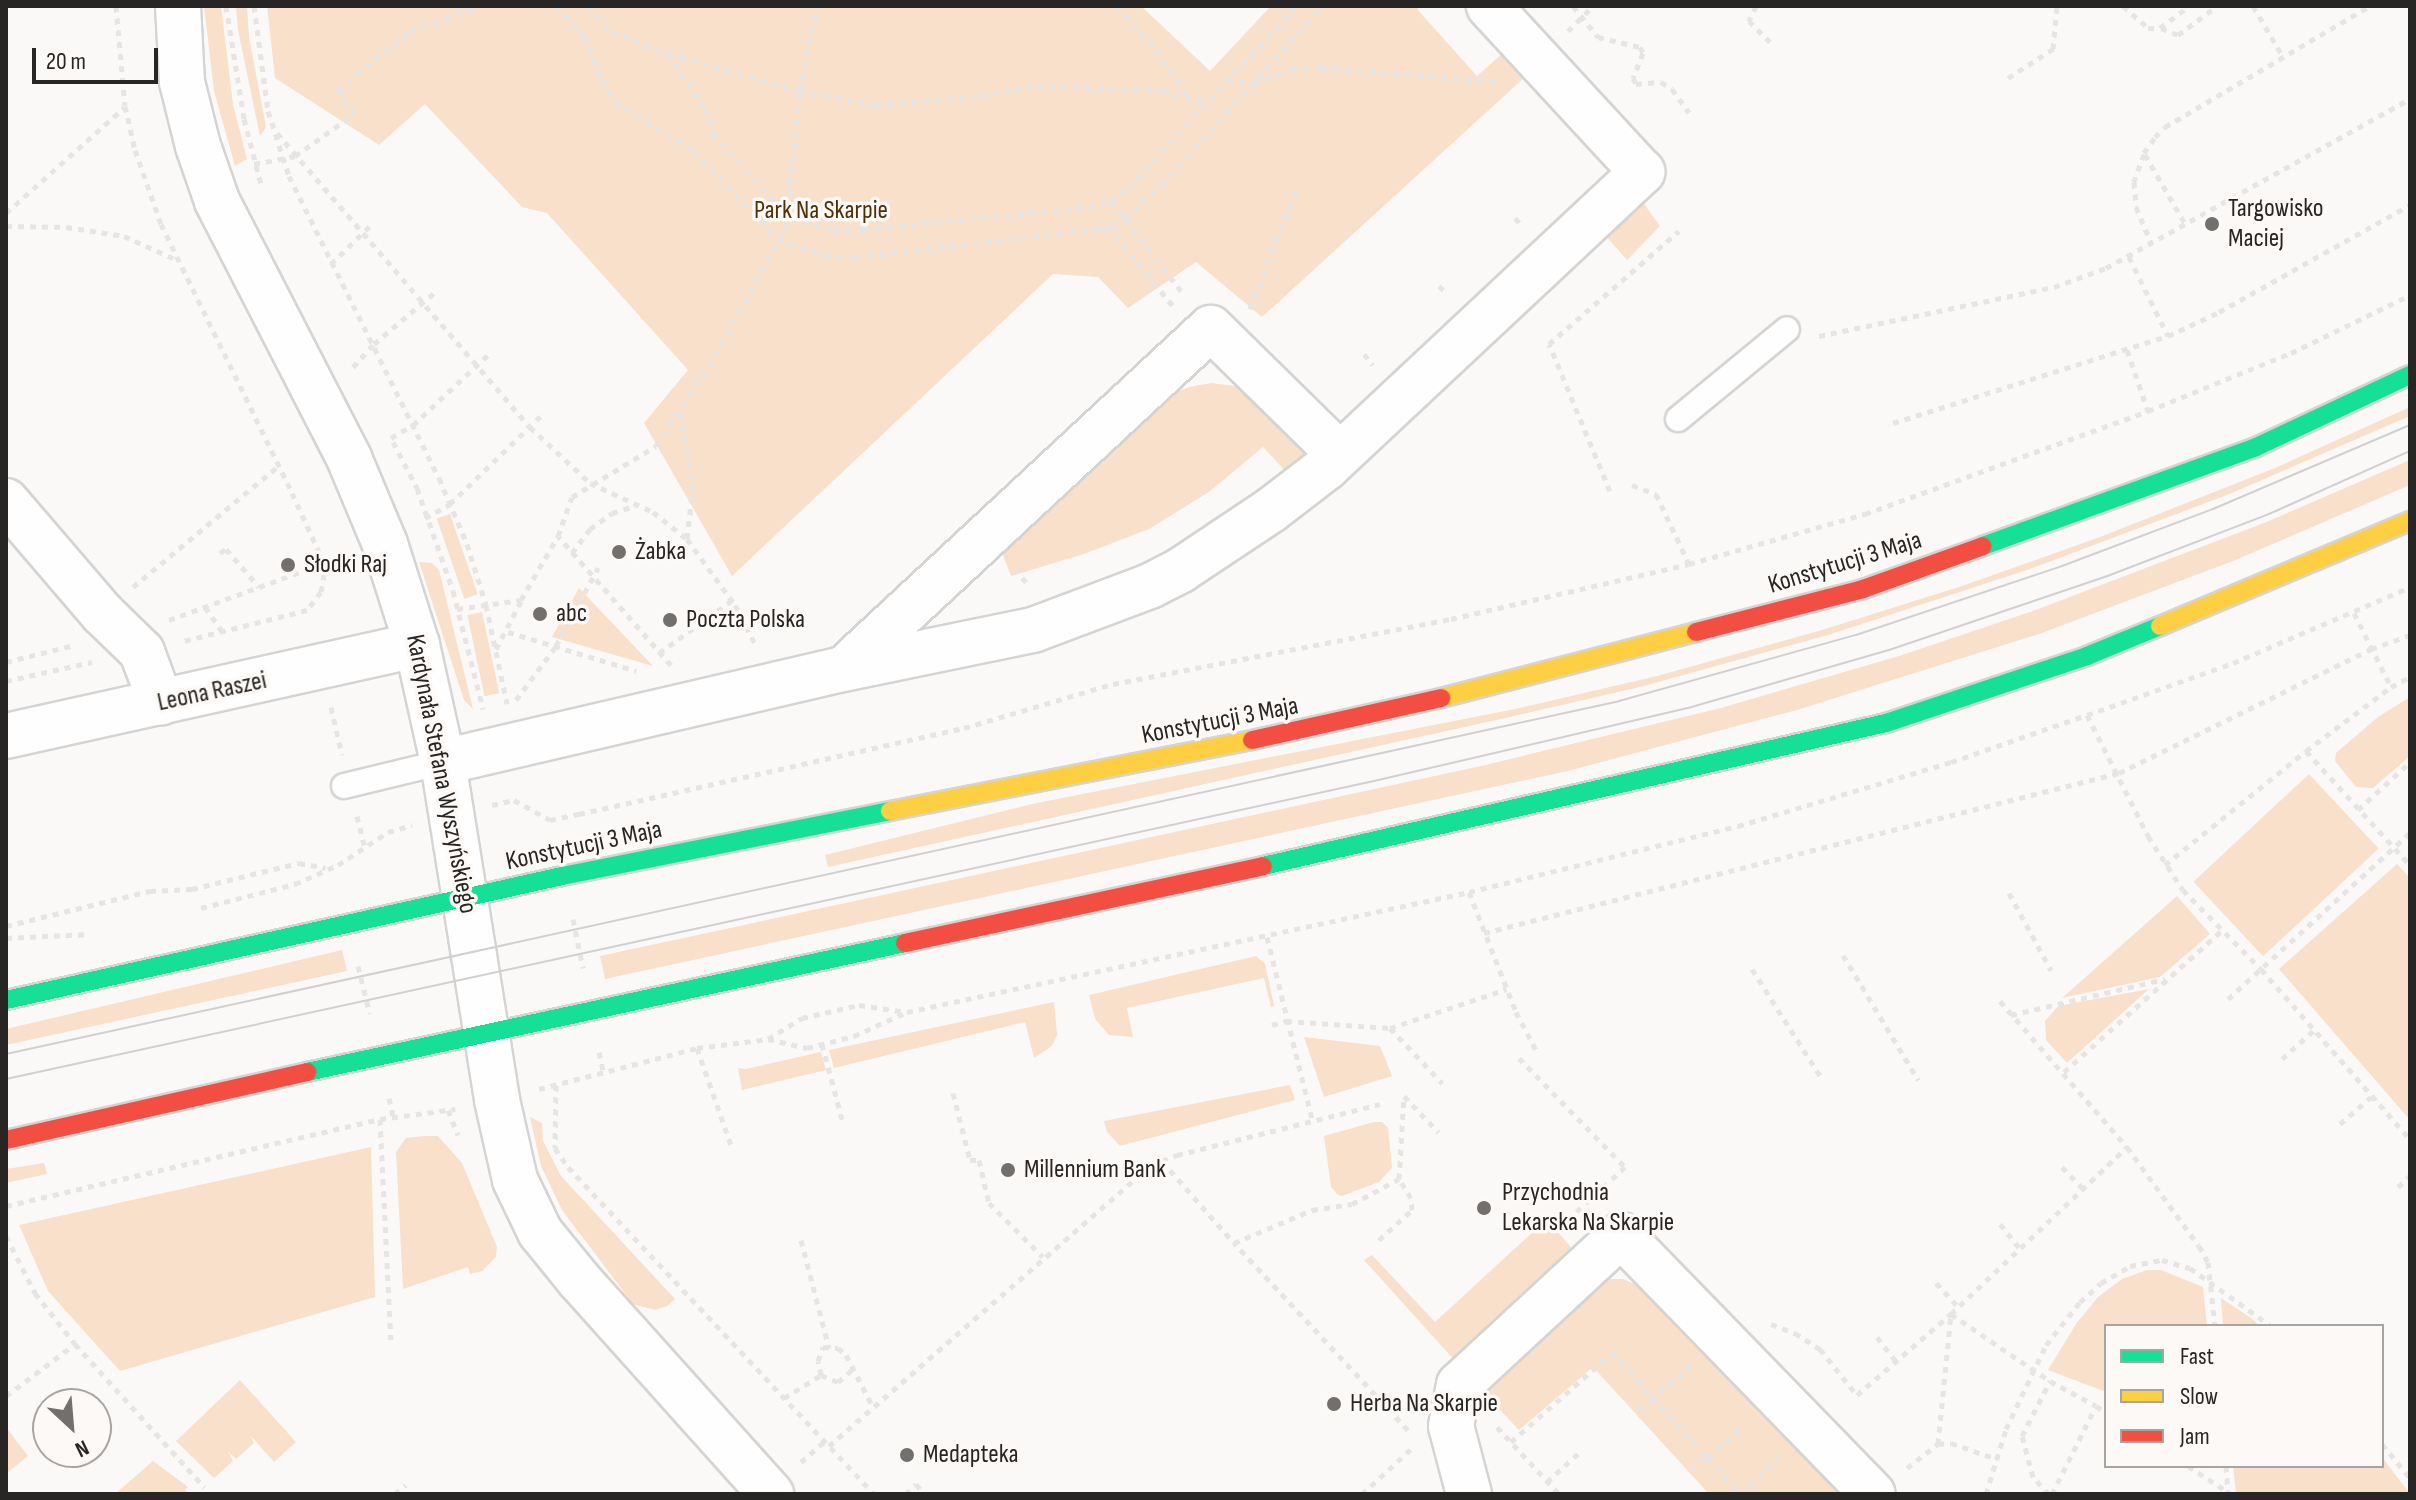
<!DOCTYPE html>
<html>
<head>
<meta charset="utf-8">
<style>
	body { margin:0 }
	#map { position:relative; width:2416px; height:1500px; overflow:hidden; background:#fbf9f7; font-family:"Sofia Sans Condensed",sans-serif }
	div>[style] { position:absolute }
	.green>* { inset:0; background:#f8e0cb; transform-origin:0 0 }
	.path>* { height:5px; margin-top:-2.5px; transform-origin:0; background:repeating-linear-gradient(90deg,#e6e5e4 0 6px,transparent 0 12px) }
	.roads { filter:drop-shadow(2px 0 #d5d4d2) drop-shadow(-2px 0 #d5d4d2) drop-shadow(0 2px #d5d4d2) drop-shadow(0 -2px #d5d4d2) }
	.lane>* { height:24px; margin:-12px; padding:0 12px; transform-origin:12px; border-radius:12px; background:#fefefe }
	.street>* { height:44px; margin:-22px; padding:0 22px; transform-origin:22px; border-radius:22px; background:#fefefe }
	.fast>* { height:18px; margin:-9px; padding:0 9px; transform-origin:9px; border-radius:9px; background:#16e098 }
	.slow>* { height:18px; margin:-9px; padding:0 9px; transform-origin:9px; border-radius:9px; background:#ffcf43 }
	.jam>* { height:18px; margin:-9px; padding:0 9px; transform-origin:9px; border-radius:9px; background:#f24e42 }
	.tram>* { height:2px; margin:-1px; padding:0 1px; transform-origin:1px; border-radius:1px; background:#d0d0d0 }
	.dots>* { width:22px; height:22px; translate:-50% -50%; box-sizing:border-box; border:4px solid #fcf9f6; border-radius:50% }
	span { translate:-50% -50%; white-space:nowrap; text-align:center; line-height:1.15; -webkit-text-stroke:7px #fcf9f6; paint-order:stroke }
	.poi-label { font-size:26px; color:#272625 }
	.left { translate:0 -50%; text-align:left }
	.park-label { font-size:26px; color:#512e07 }
	.street-label { font-size:26px; color:#272625 }
	.frame { position:absolute; inset:0; border:8px solid #272625; pointer-events:none }
	.legend { position:absolute; left:2104px; top:1324px; width:280px; height:144px; box-sizing:border-box; background:#fcf9f6; border:2px solid #a7a5a2; margin:0; padding:10px 14px; list-style:none; font-size:24px; color:#272625 }
	.legend li { display:flex; align-items:center; gap:16px; height:40px }
	.legend b { width:40px; border:2px solid #a7a5a2 }
	.north { position:absolute; left:32px; top:1388px; width:80px; height:80px; box-sizing:border-box; background:#fcf9f6; border:2px solid #a7a5a2; border-radius:50%; rotate:154deg; font-size:22px; font-weight:700; line-height:32px; text-align:center; color:#272625 }
	.north::after { content:''; display:block; margin:auto; width:28px; height:36px; background:#71706e; clip-path:polygon(50% 0,100% 100%,50% 72%,0 100%) }
	.scale { position:absolute; left:32px; top:48px; width:126px; height:36px; box-sizing:border-box; border:4px solid #272625; border-top:0; padding-left:10px; font-size:24px; line-height:28px; white-space:nowrap; color:#272625; -webkit-text-stroke:6px #fcf9f6; paint-order:stroke }
</style>
</head>
<body>
<div id="map">
	<div class="green">
		<div style="clip-path:polygon(204px 6px,221px 6px,233px 104px,247px 159px,235px 166px,214px 91px)"></div>
		<div style="clip-path:polygon(236px 6px,247px 6px,249px 37px,266px 127px,260px 136px,238px 30px)"></div>
		<div style="clip-path:polygon(267px 6px,1141px 6px,1210px 71px,1271px 6px,1420px 6px,1417px 9px,1477px 76px,1503px 53px,1525px 77px,1262px 317px,1196px 262px,1128px 308px,1098px 277px,1053px 274px,732px 576px,644px 423px,688px 370px,547px 213px,522px 207px,425px 104px,379px 145px,275px 78px)"></div>
		<div style="clip-path:polygon(1642px 201px,1660px 226px,1627px 260px,1605px 235px)"></div>
		<div style="clip-path:polygon(1211px 383px,1235px 386px,1255px 398px,1307px 455px,1287px 473px,1263px 447px,1209px 492px,1149px 529px,1084px 554px,1011px 576px,1000px 547px,1165px 397px,1189px 387px)"></div>
		<div style="clip-path:polygon(2410px 407px,2410px 416px,2227px 495px,2027px 570px,1828px 635px,1644px 686px,1501px 719px,828px 867px,825px 855px,1032px 804px,1515px 709px,1657px 676px,1822px 630px,1962px 586px,2100px 537px,2275px 468px)"></div>
		<div style="clip-path:polygon(2410px 460px,2410px 485px,2233px 561px,2042px 633px,1797px 710px,1568px 771px,605px 979px,600px 956px,1481px 766px,1721px 708px,1899px 656px,2033px 611px,2264px 523px)"></div>
		<div style="left:450px;top:514px;width:85px;height:14px;rotate:71deg"></div>
		<div style="clip-path:polygon(419px 562px,432px 563px,439px 570px,473px 709px,464px 700px)"></div>
		<div style="clip-path:polygon(579px 588px,653px 666px,552px 637px)"></div>
		<div style="left:482px;top:612px;width:83px;height:15px;rotate:78deg"></div>
		<div style="clip-path:polygon(2410px 697px,2410px 756px,2373px 788px,2356px 787px,2335px 761px,2336px 753px,2378px 717px)"></div>
		<div style="left:2309px;top:774px;width:102px;height:158px;rotate:47deg"></div>
		<div style="clip-path:polygon(2397px 864px,2410px 878px,2410px 1120px,2279px 969px)"></div>
		<div style="clip-path:polygon(2177px 896px,2210px 934px,2160px 977px,2062px 998px)"></div>
		<div style="clip-path:polygon(342px 950px,347px 971px,6px 1045px,6px 1029px)"></div>
		<div style="clip-path:polygon(1256px 956px,1265px 964px,1274px 1006px,1271px 1007px,1264px 978px,1127px 1008px,1133px 1037px,1109px 1035px,1095px 1019px,1089px 995px)"></div>
		<div style="clip-path:polygon(2149px 989px,2067px 1063px,2046px 1040px,2045px 1021px,2058px 1006px)"></div>
		<div style="clip-path:polygon(1054px 1002px,1057px 1035px,1052px 1046px,1034px 1058px,1025px 1022px,834px 1068px,829px 1050px)"></div>
		<div style="clip-path:polygon(1304px 1037px,1380px 1046px,1392px 1076px,1324px 1097px)"></div>
		<div style="clip-path:polygon(821px 1052px,826px 1070px,742px 1090px,738px 1068px,746px 1069px)"></div>
		<div style="clip-path:polygon(1290px 1085px,1295px 1100px,1120px 1146px,1107px 1132px,1104px 1121px)"></div>
		<div style="clip-path:polygon(530px 1117px,542px 1123px,543px 1141px,561px 1176px,675px 1299px,667px 1306px,655px 1310px,633px 1304px,562px 1210px,541px 1166px)"></div>
		<div style="clip-path:polygon(1374px 1122px,1382px 1122px,1388px 1128px,1392px 1168px,1379px 1182px,1342px 1196px,1338px 1195px,1331px 1187px,1324px 1136px)"></div>
		<div style="clip-path:polygon(424px 1136px,438px 1136px,462px 1163px,497px 1247px,496px 1257px,482px 1271px,470px 1274px,468px 1267px,403px 1289px,396px 1152px,406px 1138px)"></div>
		<div style="clip-path:polygon(371px 1147px,375px 1297px,120px 1371px,48px 1291px,19px 1225px)"></div>
		<div style="clip-path:polygon(44px 1163px,47px 1174px,6px 1183px,6px 1169px)"></div>
		<div style="clip-path:polygon(1547px 1219px,1574px 1251px,1457px 1363px,1364px 1260px,1372px 1255px,1435px 1322px)"></div>
		<div style="clip-path:polygon(2147px 1270px,2161px 1270px,2203px 1287px,2207px 1326px,2106px 1326px,2106px 1392px,2048px 1370px,2076px 1324px,2098px 1297px,2122px 1279px)"></div>
		<div style="clip-path:polygon(1602px 1279px,1623px 1279px,1656px 1293px,1849px 1494px,1709px 1494px,1593px 1367px,1519px 1430px,1480px 1389px)"></div>
		<div style="clip-path:polygon(2221px 1298px,2251px 1318px,2260px 1326px,2223px 1326px)"></div>
		<div style="clip-path:polygon(240px 1380px,296px 1442px,274px 1462px,250px 1435px,254px 1443px,236px 1459px,228px 1451px,233px 1461px,214px 1478px,176px 1441px)"></div>
		<div style="clip-path:polygon(6px 1427px,28px 1456px,6px 1474px)"></div>
		<div style="clip-path:polygon(2382px 1457px,2410px 1494px,2236px 1494px,2233px 1466px,2382px 1466px)"></div>
		<div style="clip-path:polygon(153px 1461px,188px 1487px,185px 1490px,188px 1494px,115px 1494px)"></div>
	</div>
	<div class="path">
		<div style="left:116px;top:6px;width:100px;rotate:84.9deg"></div>
		<div style="left:125px;top:106px;width:45px;rotate:77.2deg"></div>
		<div style="left:135px;top:150px;width:78px;rotate:70.6deg"></div>
		<div style="left:161px;top:224px;width:299px;rotate:64deg"></div>
		<div style="left:292px;top:493px;width:67px;rotate:65.3deg"></div>
		<div style="left:320px;top:554px;width:20px;rotate:79deg"></div>
		<div style="left:324px;top:574px;width:18px;rotate:99deg"></div>
		<div style="left:321px;top:592px;width:23px;rotate:128deg"></div>
		<div style="left:307px;top:610px;width:127px;rotate:165.9deg"></div>
		<div style="left:226px;top:6px;width:114px;rotate:80.9deg"></div>
		<div style="left:244px;top:119px;width:71px;rotate:75.4deg"></div>
		<div style="left:254px;top:6px;width:106px;rotate:82.4deg"></div>
		<div style="left:268px;top:111px;width:68px;rotate:72.1deg"></div>
		<div style="left:289px;top:176px;width:337px;rotate:63.6deg"></div>
		<div style="left:439px;top:478px;width:72px;rotate:67deg"></div>
		<div style="left:467px;top:544px;width:64px;rotate:72.7deg"></div>
		<div style="left:486px;top:605px;width:101px;rotate:78deg"></div>
		<div style="left:557px;top:6px;width:42px;rotate:47.9deg"></div>
		<div style="left:585px;top:37px;width:46px;rotate:68.4deg"></div>
		<div style="left:602px;top:80px;width:26px;rotate:58deg"></div>
		<div style="left:616px;top:102px;width:92px;rotate:32.1deg"></div>
		<div style="left:694px;top:151px;width:122px;rotate:46.3deg"></div>
		<div style="left:778px;top:239px;width:50px;rotate:19.9deg"></div>
		<div style="left:825px;top:256px;width:30px;rotate:2deg"></div>
		<div style="left:855px;top:257px;width:248px;rotate:-6.5deg"></div>
		<div style="left:1101px;top:229px;width:26px;rotate:-23deg"></div>
		<div style="left:1125px;top:219px;width:50px;rotate:-42.6deg"></div>
		<div style="left:1162px;top:185px;width:241px;rotate:-48deg"></div>
		<div style="left:589px;top:6px;width:35px;rotate:49deg"></div>
		<div style="left:612px;top:32px;width:59px;rotate:20.9deg"></div>
		<div style="left:667px;top:53px;width:67px;rotate:55.4deg"></div>
		<div style="left:705px;top:108px;width:27px;rotate:73deg"></div>
		<div style="left:713px;top:134px;width:115px;rotate:47.5deg"></div>
		<div style="left:791px;top:219px;width:43px;rotate:14.7deg"></div>
		<div style="left:833px;top:230px;width:30px"></div>
		<div style="left:863px;top:230px;width:227px;rotate:-5.8deg"></div>
		<div style="left:1089px;top:207px;width:23px;rotate:-15deg"></div>
		<div style="left:1111px;top:201px;width:22px;rotate:-36deg"></div>
		<div style="left:1129px;top:188px;width:247px;rotate:-47.5deg"></div>
		<div style="left:1117px;top:6px;width:59px;rotate:48.4deg"></div>
		<div style="left:1156px;top:50px;width:57px;rotate:55.8deg"></div>
		<div style="left:1573px;top:6px;width:40px;rotate:51deg"></div>
		<div style="left:1598px;top:37px;width:43px;rotate:13.4deg"></div>
		<div style="left:1640px;top:47px;width:7px;rotate:63deg"></div>
		<div style="left:1643px;top:53px;width:27px;rotate:112deg"></div>
		<div style="left:1633px;top:78px;width:7px;rotate:63deg"></div>
		<div style="left:1636px;top:84px;width:25px;rotate:-5deg"></div>
		<div style="left:1661px;top:82px;width:13px;rotate:32deg"></div>
		<div style="left:1672px;top:89px;width:29px;rotate:54deg"></div>
		<div style="left:1756px;top:6px;width:17px;rotate:115deg"></div>
		<div style="left:1749px;top:21px;width:33px;rotate:45deg"></div>
		<div style="left:2123px;top:6px;width:33px;rotate:41deg"></div>
		<div style="left:2148px;top:28px;width:12px"></div>
		<div style="left:2160px;top:28px;width:36px;rotate:-37deg"></div>
		<div style="left:2253px;top:6px;width:59px;rotate:59.5deg"></div>
		<div style="left:2161px;top:28px;width:18px;rotate:22deg"></div>
		<div style="left:2178px;top:35px;width:49px;rotate:-36.6deg"></div>
		<div style="left:1568px;top:31px;width:35px;rotate:-45deg"></div>
		<div style="left:668px;top:54px;width:137px;rotate:15.7deg"></div>
		<div style="left:800px;top:91px;width:77px;rotate:10.4deg"></div>
		<div style="left:876px;top:105px;width:105px;rotate:-4.9deg"></div>
		<div style="left:981px;top:96px;width:58px;rotate:-10deg"></div>
		<div style="left:1038px;top:86px;width:125px;rotate:2.3deg"></div>
		<div style="left:1163px;top:91px;width:46px;rotate:15.3deg"></div>
		<div style="left:2008px;top:78px;width:54px;rotate:-32.8deg"></div>
		<div style="left:2053px;top:49px;width:43px;rotate:-84.7deg"></div>
		<div style="left:1228px;top:80px;width:26px;rotate:7deg"></div>
		<div style="left:1254px;top:83px;width:39px;rotate:-19deg"></div>
		<div style="left:1291px;top:70px;width:31px;rotate:-4deg"></div>
		<div style="left:1322px;top:68px;width:178px;rotate:4.5deg"></div>
		<div style="left:277px;top:133px;width:388px;rotate:49.3deg"></div>
		<div style="left:530px;top:427px;width:82px;rotate:43deg"></div>
		<div style="left:590px;top:483px;width:69px;rotate:24.7deg"></div>
		<div style="left:653px;top:512px;width:43px;rotate:38.5deg"></div>
		<div style="left:687px;top:539px;width:82px;rotate:54deg"></div>
		<div style="left:735px;top:605px;width:46px;rotate:62.9deg"></div>
		<div style="left:2144px;top:154px;width:30px;rotate:110deg"></div>
		<div style="left:2134px;top:182px;width:25px;rotate:85deg"></div>
		<div style="left:2136px;top:207px;width:39px;rotate:67deg"></div>
		<div style="left:254px;top:164px;width:42px;rotate:-11deg"></div>
		<div style="left:295px;top:156px;width:72px;rotate:-35.4deg"></div>
		<div style="left:354px;top:114px;width:29px;rotate:-124deg"></div>
		<div style="left:338px;top:90px;width:94px;rotate:-38.9deg"></div>
		<div style="left:411px;top:31px;width:71px;rotate:-20.7deg"></div>
		<div style="left:1111px;top:201px;width:120px;rotate:52.1deg"></div>
		<div style="left:6px;top:213px;width:159px;rotate:-41.7deg"></div>
		<div style="left:1515px;top:218px;width:12px;rotate:48deg"></div>
		<div style="left:2184px;top:222px;width:80px;rotate:-120.1deg"></div>
		<div style="left:2144px;top:153px;width:19px;rotate:-55deg"></div>
		<div style="left:2155px;top:137px;width:14px;rotate:-45deg"></div>
		<div style="left:2165px;top:127px;width:238px;rotate:-30.6deg"></div>
		<div style="left:6px;top:226px;width:60px;rotate:1deg"></div>
		<div style="left:66px;top:227px;width:59px;rotate:8.8deg"></div>
		<div style="left:124px;top:236px;width:56px;rotate:24.3deg"></div>
		<div style="left:1108px;top:226px;width:103px;rotate:50.9deg"></div>
		<div style="left:2129px;top:257px;width:88px;rotate:63.7deg"></div>
		<div style="left:331px;top:264px;width:59px;rotate:-44.3deg"></div>
		<div style="left:1439px;top:286px;width:12px;rotate:42deg"></div>
		<div style="left:1250px;top:309px;width:130px;rotate:-68.8deg"></div>
		<div style="left:1819px;top:336px;width:240px;rotate:-11.8deg"></div>
		<div style="left:2054px;top:287px;width:55px;rotate:-20.1deg"></div>
		<div style="left:2106px;top:268px;width:348px;rotate:-29.1deg"></div>
		<div style="left:2127px;top:350px;width:65px;rotate:71deg"></div>
		<div style="left:1364px;top:354px;width:14px;rotate:51deg"></div>
		<div style="left:353px;top:367px;width:31px;rotate:-48deg"></div>
		<div style="left:374px;top:344px;width:80px;rotate:-40.4deg"></div>
		<div style="left:681px;top:414px;width:72px;rotate:80.4deg"></div>
		<div style="left:693px;top:485px;width:54px;rotate:96.3deg"></div>
		<div style="left:1893px;top:423px;width:288px;rotate:-17.6deg"></div>
		<div style="left:2168px;top:336px;width:56px;rotate:-25.2deg"></div>
		<div style="left:2219px;top:312px;width:219px;rotate:-29.3deg"></div>
		<div style="left:391px;top:438px;width:26px;rotate:-31deg"></div>
		<div style="left:413px;top:425px;width:107px;rotate:-43.1deg"></div>
		<div style="left:393px;top:442px;width:52px;rotate:62.4deg"></div>
		<div style="left:417px;top:488px;width:109px;rotate:70.7deg"></div>
		<div style="left:453px;top:591px;width:122px;rotate:75.7deg"></div>
		<div style="left:1632px;top:485px;width:26px;rotate:21deg"></div>
		<div style="left:1656px;top:494px;width:77px;rotate:64.8deg"></div>
		<div style="left:1610px;top:491px;width:159px;rotate:-112.5deg"></div>
		<div style="left:1549px;top:344px;width:172px;rotate:-41deg"></div>
		<div style="left:425px;top:518px;width:29px;rotate:-29deg"></div>
		<div style="left:450px;top:504px;width:132px;rotate:-44.1deg"></div>
		<div style="left:220px;top:553px;width:7px;rotate:-34deg"></div>
		<div style="left:226px;top:549px;width:50px;rotate:49deg"></div>
		<div style="left:572px;top:553px;width:30px;rotate:-53deg"></div>
		<div style="left:590px;top:529px;width:27px;rotate:-36deg"></div>
		<div style="left:612px;top:513px;width:25px;rotate:-18deg"></div>
		<div style="left:1014px;top:569px;width:22px;rotate:47deg"></div>
		<div style="left:324px;top:574px;width:25px;rotate:-23deg"></div>
		<div style="left:133px;top:587px;width:187px;rotate:-39.8deg"></div>
		<div style="left:205px;top:607px;width:29px;rotate:55deg"></div>
		<div style="left:457px;top:609px;width:65px;rotate:-8deg"></div>
		<div style="left:521px;top:600px;width:74px;rotate:-60deg"></div>
		<div style="left:2354px;top:613px;width:83px;rotate:63.4deg"></div>
		<div style="left:169px;top:620px;width:163px;rotate:-20.1deg"></div>
		<div style="left:508px;top:632px;width:134px;rotate:16.9deg"></div>
		<div style="left:496px;top:649px;width:54px;rotate:-62.5deg"></div>
		<div style="left:659px;top:653px;width:89px;rotate:-35.8deg"></div>
		<div style="left:6px;top:662px;width:70px;rotate:-14deg"></div>
		<div style="left:671px;top:665px;width:171px;rotate:-131.2deg"></div>
		<div style="left:558px;top:536px;width:41px;rotate:-70.3deg"></div>
		<div style="left:572px;top:497px;width:98px;rotate:-31.3deg"></div>
		<div style="left:656px;top:446px;width:96px;rotate:-56.5deg"></div>
		<div style="left:709px;top:366px;width:168px;rotate:-60.8deg"></div>
		<div style="left:791px;top:219px;width:34px;rotate:-92deg"></div>
		<div style="left:790px;top:185px;width:95px;rotate:-83.9deg"></div>
		<div style="left:800px;top:91px;width:87px;rotate:-78.7deg"></div>
		<div style="left:6px;top:681px;width:88px;rotate:-12.5deg"></div>
		<div style="left:516px;top:700px;width:67px;rotate:-53.5deg"></div>
		<div style="left:556px;top:646px;width:89px;rotate:-61.7deg"></div>
		<div style="left:331px;top:707px;width:49px;rotate:77.1deg"></div>
		<div style="left:2087px;top:715px;width:136px;rotate:63.2deg"></div>
		<div style="left:2148px;top:836px;width:64px;rotate:57.1deg"></div>
		<div style="left:2183px;top:890px;width:111px;rotate:45.4deg"></div>
		<div style="left:2261px;top:969px;width:226px;rotate:48.8deg"></div>
		<div style="left:2306px;top:751px;width:154px;rotate:47.6deg"></div>
		<div style="left:492px;top:805px;width:23px;rotate:-13deg"></div>
		<div style="left:514px;top:800px;width:41px;rotate:29.1deg"></div>
		<div style="left:550px;top:820px;width:30px;rotate:-12deg"></div>
		<div style="left:579px;top:814px;width:394px;rotate:-12.6deg"></div>
		<div style="left:964px;top:728px;width:155px;rotate:-16.5deg"></div>
		<div style="left:1113px;top:684px;width:344px;rotate:-10.9deg"></div>
		<div style="left:1451px;top:619px;width:244px;rotate:-13deg"></div>
		<div style="left:1689px;top:564px;width:183px;rotate:-15.9deg"></div>
		<div style="left:1865px;top:514px;width:301px;rotate:-20deg"></div>
		<div style="left:2148px;top:411px;width:154px;rotate:-22.1deg"></div>
		<div style="left:2291px;top:353px;width:132px;rotate:-26deg"></div>
		<div style="left:2358px;top:810px;width:71px;rotate:-42.7deg"></div>
		<div style="left:357px;top:816px;width:30px;rotate:76deg"></div>
		<div style="left:2165px;top:865px;width:181px;rotate:-39deg"></div>
		<div style="left:2306px;top:751px;width:106px;rotate:-37deg"></div>
		<div style="left:2391px;top:687px;width:21px;rotate:-28deg"></div>
		<div style="left:1469px;top:892px;width:129px;rotate:68.6deg"></div>
		<div style="left:1516px;top:1012px;width:45px;rotate:62.3deg"></div>
		<div style="left:2009px;top:893px;width:88px;rotate:61.4deg"></div>
		<div style="left:201px;top:908px;width:97px;rotate:-14.3deg"></div>
		<div style="left:295px;top:884px;width:47px;rotate:-23.8deg"></div>
		<div style="left:338px;top:865px;width:60px;rotate:-33.4deg"></div>
		<div style="left:388px;top:832px;width:25px;rotate:-16deg"></div>
		<div style="left:573px;top:919px;width:50px;rotate:78.5deg"></div>
		<div style="left:6px;top:926px;width:148px;rotate:-13.7deg"></div>
		<div style="left:150px;top:891px;width:42px;rotate:-2.7deg"></div>
		<div style="left:192px;top:889px;width:110px;rotate:-13.7deg"></div>
		<div style="left:299px;top:863px;width:27px;rotate:10deg"></div>
		<div style="left:1484px;top:933px;width:655px;rotate:-14.14deg"></div>
		<div style="left:2119px;top:773px;width:281px;rotate:-26.2deg"></div>
		<div style="left:2371px;top:649px;width:41px;rotate:-19.7deg"></div>
		<div style="left:1267px;top:937px;width:187px;rotate:76.1deg"></div>
		<div style="left:6px;top:938px;width:84px;rotate:-2.7deg"></div>
		<div style="left:1843px;top:955px;width:146px;rotate:59deg"></div>
		<div style="left:358px;top:966px;width:49px;rotate:76deg"></div>
		<div style="left:1752px;top:969px;width:130px;rotate:57.5deg"></div>
		<div style="left:2228px;top:999px;width:246px;rotate:-42.4deg"></div>
		<div style="left:2000px;top:1001px;width:194px;rotate:49deg"></div>
		<div style="left:2127px;top:1147px;width:122px;rotate:54deg"></div>
		<div style="left:2199px;top:1246px;width:18px;rotate:61deg"></div>
		<div style="left:2208px;top:1262px;width:64px;rotate:83.8deg"></div>
		<div style="left:2011px;top:1015px;width:158px;rotate:-13.2deg"></div>
		<div style="left:1272px;top:1025px;width:15px;rotate:-16deg"></div>
		<div style="left:1286px;top:1021px;width:104px;rotate:3.9deg"></div>
		<div style="left:1390px;top:1028px;width:123px;rotate:-18.4deg"></div>
		<div style="left:1390px;top:1028px;width:76px;rotate:46.6deg"></div>
		<div style="left:768px;top:1039px;width:40px;rotate:-32deg"></div>
		<div style="left:802px;top:1018px;width:58px;rotate:-12.8deg"></div>
		<div style="left:859px;top:1005px;width:48px;rotate:8.5deg"></div>
		<div style="left:822px;top:1044px;width:78px;rotate:75.1deg"></div>
		<div style="left:697px;top:1048px;width:103px;rotate:70.7deg"></div>
		<div style="left:599px;top:1052px;width:19px;rotate:78deg"></div>
		<div style="left:1519px;top:1058px;width:152px;rotate:45.8deg"></div>
		<div style="left:1625px;top:1167px;width:88px;rotate:137.3deg"></div>
		<div style="left:1560px;top:1227px;width:6px;rotate:51deg"></div>
		<div style="left:2282px;top:1059px;width:43px;rotate:-42.2deg"></div>
		<div style="left:2064px;top:1072px;width:211px;rotate:-41.9deg"></div>
		<div style="left:556px;top:1085px;width:63px;rotate:90.9deg"></div>
		<div style="left:555px;top:1148px;width:23px;rotate:56deg"></div>
		<div style="left:568px;top:1167px;width:448px;rotate:46.9deg"></div>
		<div style="left:539px;top:1089px;width:163px;rotate:-14.5deg"></div>
		<div style="left:697px;top:1048px;width:72px;rotate:-7.2deg"></div>
		<div style="left:768px;top:1039px;width:40px;rotate:13deg"></div>
		<div style="left:807px;top:1048px;width:49px;rotate:-14.3deg"></div>
		<div style="left:854px;top:1036px;width:58px;rotate:-24.4deg"></div>
		<div style="left:907px;top:1012px;width:575px;rotate:-12.05deg"></div>
		<div style="left:1469px;top:892px;width:277px;rotate:-13.8deg"></div>
		<div style="left:1738px;top:826px;width:222px;rotate:-16.7deg"></div>
		<div style="left:1951px;top:762px;width:144px;rotate:-19.1deg"></div>
		<div style="left:2087px;top:715px;width:155px;rotate:-19.6deg"></div>
		<div style="left:2233px;top:663px;width:193px;rotate:-23.2deg"></div>
		<div style="left:953px;top:1093px;width:69px;rotate:75.8deg"></div>
		<div style="left:970px;top:1160px;width:9px"></div>
		<div style="left:979px;top:1160px;width:44px;rotate:76.9deg"></div>
		<div style="left:989px;top:1203px;width:76px;rotate:45deg"></div>
		<div style="left:389px;top:1098px;width:19px;rotate:78deg"></div>
		<div style="left:448px;top:1110px;width:27px;rotate:68deg"></div>
		<div style="left:380px;top:1119px;width:221px;rotate:87.2deg"></div>
		<div style="left:2340px;top:1124px;width:41px;rotate:-41.1deg"></div>
		<div style="left:1162px;top:1161px;width:109px;rotate:48.7deg"></div>
		<div style="left:2062px;top:1167px;width:30px;rotate:46deg"></div>
		<div style="left:2398px;top:1187px;width:16px;rotate:-43deg"></div>
		<div style="left:6px;top:1206px;width:384px;rotate:-13.1deg"></div>
		<div style="left:380px;top:1119px;width:76px;rotate:-7.6deg"></div>
		<div style="left:2000px;top:1224px;width:32px;rotate:51deg"></div>
		<div style="left:6px;top:1236px;width:64px;rotate:63deg"></div>
		<div style="left:35px;top:1293px;width:65px;rotate:51.9deg"></div>
		<div style="left:75px;top:1344px;width:193px;rotate:47.9deg"></div>
		<div style="left:801px;top:1240px;width:112px;rotate:75.5deg"></div>
		<div style="left:1379px;top:1240px;width:45px;rotate:-42.3deg"></div>
		<div style="left:1412px;top:1210px;width:12px;rotate:-95deg"></div>
		<div style="left:1411px;top:1198px;width:22px;rotate:-122deg"></div>
		<div style="left:1936px;top:1283px;width:34px;rotate:47deg"></div>
		<div style="left:1771px;top:1324px;width:26px;rotate:21deg"></div>
		<div style="left:1795px;top:1333px;width:30px;rotate:33deg"></div>
		<div style="left:1820px;top:1349px;width:59px;rotate:51.2deg"></div>
		<div style="left:1857px;top:1395px;width:124px;rotate:-40.8deg"></div>
		<div style="left:1951px;top:1314px;width:120px;rotate:34.1deg"></div>
		<div style="left:2050px;top:1381px;width:52px;rotate:28.5deg"></div>
		<div style="left:1877px;top:1337px;width:31px;rotate:52deg"></div>
		<div style="left:1692px;top:1366px;width:50px;rotate:140.6deg"></div>
		<div style="left:1653px;top:1398px;width:81px;rotate:47.5deg"></div>
		<div style="left:1708px;top:1458px;width:47px;rotate:-41.5deg"></div>
		<div style="left:821px;top:1375px;width:14px;rotate:-102deg"></div>
		<div style="left:818px;top:1361px;width:15px;rotate:-70deg"></div>
		<div style="left:823px;top:1347px;width:15px;rotate:4deg"></div>
		<div style="left:838px;top:1348px;width:11px;rotate:41deg"></div>
		<div style="left:846px;top:1355px;width:59px;rotate:62.6deg"></div>
		<div style="left:6px;top:1396px;width:86px;rotate:-37deg"></div>
		<div style="left:784px;top:1398px;width:44px;rotate:-31.9deg"></div>
		<div style="left:821px;top:1375px;width:18px;rotate:22deg"></div>
		<div style="left:838px;top:1382px;width:18px;rotate:-41deg"></div>
		<div style="left:1497px;top:1427px;width:91px;rotate:47.2deg"></div>
		<div style="left:1408px;top:1430px;width:255px;rotate:-132.9deg"></div>
		<div style="left:1234px;top:1243px;width:85px;rotate:-22.9deg"></div>
		<div style="left:1312px;top:1210px;width:40px;rotate:-8.5deg"></div>
		<div style="left:1352px;top:1204px;width:53px;rotate:-28deg"></div>
		<div style="left:1399px;top:1179px;width:83px;rotate:-86.6deg"></div>
		<div style="left:1404px;top:1096px;width:50px;rotate:46.6deg"></div>
		<div style="left:1511px;top:1442px;width:136px;rotate:-41.4deg"></div>
		<div style="left:1613px;top:1352px;width:61px;rotate:49deg"></div>
		<div style="left:1653px;top:1398px;width:20px;rotate:139deg"></div>
		<div style="left:1938px;top:1444px;width:131px;rotate:-84.3deg"></div>
		<div style="left:1951px;top:1314px;width:243px;rotate:-43.5deg"></div>
		<div style="left:2382px;top:1444px;width:44px;rotate:50.5deg"></div>
		<div style="left:829px;top:1446px;width:427px;rotate:-41.1deg"></div>
		<div style="left:1151px;top:1165px;width:28px;rotate:-21deg"></div>
		<div style="left:1177px;top:1155px;width:209px;rotate:-14.1deg"></div>
		<div style="left:801px;top:1462px;width:32px;rotate:-41deg"></div>
		<div style="left:2188px;top:1466px;width:48px;rotate:33deg"></div>
		<div style="left:2226px;top:1466px;width:27px;rotate:86deg"></div>
		<div style="left:1907px;top:1468px;width:39px;rotate:-38deg"></div>
		<div style="left:1938px;top:1444px;width:13px;rotate:-4deg"></div>
		<div style="left:1951px;top:1443px;width:49px;rotate:19.2deg"></div>
		<div style="left:1692px;top:1470px;width:20px;rotate:-37deg"></div>
		<div style="left:1708px;top:1458px;width:48px;rotate:48.4deg"></div>
		<div style="left:1547px;top:1482px;width:45px;rotate:-42.3deg"></div>
		<div style="left:395px;top:1494px;width:14px;rotate:-39deg"></div>
		<div style="left:906px;top:1494px;width:14px;rotate:-45deg"></div>
		<div style="left:916px;top:1484px;width:13px;rotate:51deg"></div>
		<div style="left:1362px;top:1494px;width:68px;rotate:-42.6deg"></div>
		<div style="left:1741px;top:1494px;width:52px;rotate:-43.5deg"></div>
		<div style="left:1986px;top:1494px;width:68px;rotate:-72.9deg"></div>
		<div style="left:2006px;top:1429px;width:93px;rotate:-64.5deg"></div>
		<div style="left:2046px;top:1345px;width:55px;rotate:-51.7deg"></div>
		<div style="left:2080px;top:1302px;width:28px;rotate:-42deg"></div>
		<div style="left:2101px;top:1283px;width:34px;rotate:-30deg"></div>
		<div style="left:2130px;top:1266px;width:33px;rotate:-11deg"></div>
		<div style="left:2162px;top:1260px;width:29px;rotate:16deg"></div>
		<div style="left:2190px;top:1268px;width:100px;rotate:35.6deg"></div>
		<div style="left:2049px;top:1494px;width:23px;rotate:-133deg"></div>
		<div style="left:2033px;top:1477px;width:42px;rotate:-105deg"></div>
		<div style="left:2022px;top:1436px;width:62px;rotate:-63deg"></div>
		<div style="left:2052px;top:1494px;width:98px;rotate:-63.4deg"></div>
		<div style="left:2096px;top:1406px;width:12px;rotate:31deg"></div>
	</div>
	<div class="roads">
		<div class="lane">
			<div style="left:1678px;top:419px;width:141px;rotate:-39.5deg"></div>
			<div style="left:344px;top:786px;width:102px;rotate:-13.6deg"></div>
		</div>
		<div class="street">
			<div style="left:178px;top:6px;width:76px;rotate:87deg"></div>
			<div style="left:182px;top:82px;width:66px;rotate:76deg"></div>
			<div style="left:198px;top:146px;width:58px;rotate:70.9deg"></div>
			<div style="left:217px;top:201px;width:289px;rotate:62.8deg"></div>
			<div style="left:349px;top:458px;width:93px;rotate:67.3deg"></div>
			<div style="left:385px;top:544px;width:106px;rotate:72.4deg"></div>
			<div style="left:417px;top:645px;width:120px;rotate:77.5deg"></div>
			<div style="left:443px;top:762px;width:342px;rotate:80.9deg"></div>
			<div style="left:497px;top:1100px;width:82px;rotate:77.3deg"></div>
			<div style="left:515px;top:1180px;width:58px;rotate:64.3deg"></div>
			<div style="left:540px;top:1232px;width:62px;rotate:50.9deg"></div>
			<div style="left:579px;top:1280px;width:288px;rotate:48.1deg"></div>
			<div style="left:6px;top:501px;width:148px;rotate:49.4deg"></div>
			<div style="left:102px;top:613px;width:56px;rotate:44.3deg"></div>
			<div style="left:142px;top:652px;width:54px;rotate:69.6deg"></div>
			<div style="left:848px;top:665px;width:495px;rotate:-42.9deg"></div>
			<div style="left:1211px;top:328px;width:180px;rotate:44.5deg"></div>
			<div style="left:6px;top:736px;width:421px;rotate:-12.5deg"></div>
			<div style="left:443px;top:762px;width:411px;rotate:-13.1deg"></div>
			<div style="left:843px;top:669px;width:194px;rotate:-11.6deg"></div>
			<div style="left:1033px;top:630px;width:125px;rotate:-20.6deg"></div>
			<div style="left:1150px;top:586px;width:35px;rotate:-27deg"></div>
			<div style="left:1181px;top:570px;width:108px;rotate:-33.7deg"></div>
			<div style="left:1271px;top:510px;width:71px;rotate:-37.5deg"></div>
			<div style="left:1327px;top:467px;width:432px;rotate:-43.1deg"></div>
			<div style="left:1642px;top:172px;width:226px;rotate:-132.7deg"></div>
			<div style="left:1469px;top:1494px;width:70px;rotate:-104.8deg"></div>
			<div style="left:1451px;top:1426px;width:42px;rotate:-79deg"></div>
			<div style="left:1459px;top:1385px;width:221px;rotate:-42.8deg"></div>
			<div style="left:1621px;top:1235px;width:361px;rotate:45.8deg"></div>
		</div>
		<div class="fast">
			<div style="left:1983px;top:546px;width:290px;rotate:-19.9deg"></div>
			<div style="left:2256px;top:447px;width:170px;rotate:-25.1deg"></div>
			<div style="left:1263px;top:866px;width:639px;rotate:-12.93deg"></div>
			<div style="left:1886px;top:723px;width:212px;rotate:-18.4deg"></div>
			<div style="left:2087px;top:656px;width:79px;rotate:-22.3deg"></div>
			<div style="left:6px;top:1000px;width:570px;rotate:-12.57deg"></div>
			<div style="left:562px;top:876px;width:334px;rotate:-11.2deg"></div>
			<div style="left:307px;top:1072px;width:612px;rotate:-12.17deg"></div>
		</div>
		<div class="slow">
			<div style="left:2160px;top:626px;width:271px;rotate:-22.8deg"></div>
			<div style="left:1441px;top:698px;width:263px;rotate:-14.5deg"></div>
			<div style="left:890px;top:811px;width:369px;rotate:-11.1deg"></div>
		</div>
		<div class="jam">
			<div style="left:1696px;top:632px;width:172px;rotate:-14.4deg"></div>
			<div style="left:1863px;top:589px;width:127px;rotate:-19.7deg"></div>
			<div style="left:1252px;top:740px;width:194px;rotate:-12.5deg"></div>
			<div style="left:905px;top:943px;width:366px;rotate:-12.1deg"></div>
			<div style="left:6px;top:1140px;width:309px;rotate:-12.7deg"></div>
		</div>
	</div>
	<div class="tram">
		<div style="left:6px;top:1054px;width:1651px;rotate:-12.34deg"></div>
		<div style="left:1619px;top:701px;width:246px;rotate:-15.6deg"></div>
		<div style="left:1856px;top:635px;width:217px;rotate:-18.5deg"></div>
		<div style="left:2062px;top:566px;width:161px;rotate:-20.7deg"></div>
		<div style="left:2213px;top:509px;width:214px;rotate:-23.1deg"></div>
		<div style="left:6px;top:1079px;width:1400px;rotate:-12.29deg"></div>
		<div style="left:1374px;top:781px;width:322px;rotate:-13.1deg"></div>
		<div style="left:1688px;top:708px;width:209px;rotate:-16.1deg"></div>
		<div style="left:1889px;top:650px;width:233px;rotate:-18.7deg"></div>
		<div style="left:2110px;top:575px;width:170px;rotate:-21deg"></div>
		<div style="left:2269px;top:514px;width:154px;rotate:-24.1deg"></div>
	</div>
	<div class="dots">
		<div style="left:2212px;top:224px;background:#71706e"></div>
		<div style="left:619px;top:552px;background:#71706e"></div>
		<div style="left:288px;top:565px;background:#71706e"></div>
		<div style="left:540px;top:614px;background:#71706e"></div>
		<div style="left:670px;top:620px;background:#71706e"></div>
		<div style="left:1008px;top:1170px;background:#71706e"></div>
		<div style="left:1484px;top:1208px;background:#71706e"></div>
		<div style="left:1334px;top:1404px;background:#71706e"></div>
		<div style="left:907px;top:1455px;background:#71706e"></div>
	</div>
	<div class="poi-label">
		<span class="left" style="left:2228px;top:224px">Targowisko<br>Maciej</span>
		<span class="left" style="left:635px;top:552px">Żabka</span>
		<span class="left" style="left:304px;top:565px">Słodki Raj</span>
		<span class="left" style="left:556px;top:614px">abc</span>
		<span class="left" style="left:686px;top:620px">Poczta Polska</span>
		<span class="left" style="left:1024px;top:1170px">Millennium Bank</span>
		<span class="left" style="left:1502px;top:1208px">Przychodnia<br>Lekarska Na Skarpie</span>
		<span class="left" style="left:1350px;top:1404px">Herba Na Skarpie</span>
		<span class="left" style="left:923px;top:1455px">Medapteka</span>
	</div>
	<div class="park-label">
		<span style="left:821px;top:211px">Park Na Skarpie</span>
	</div>
	<div class="street-label">
		<span style="left:1845px;top:563px;rotate:-17deg">Konstytucji 3 Maja</span>
		<span style="left:212px;top:692px;rotate:-12deg">Leona Raszei</span>
		<span style="left:1220px;top:721px;rotate:-11deg">Konstytucji 3 Maja</span>
		<span style="left:441px;top:774px;rotate:79deg">Kardynała Stefana Wyszyńskiego</span>
		<span style="left:584px;top:846px;rotate:-12deg">Konstytucji 3 Maja</span>
	</div>
	<div class="frame"></div>
	<ul class="legend">
	<li><b style="height:10px;background:#16e098"></b>Fast</li>
	<li><b style="height:10px;background:#ffcf43"></b>Slow</li>
	<li><b style="height:10px;background:#f24e42"></b>Jam</li>
	</ul>
	<div class="north">N</div>
	<div class="scale">20 m</div>
</div>
</body>
</html>
